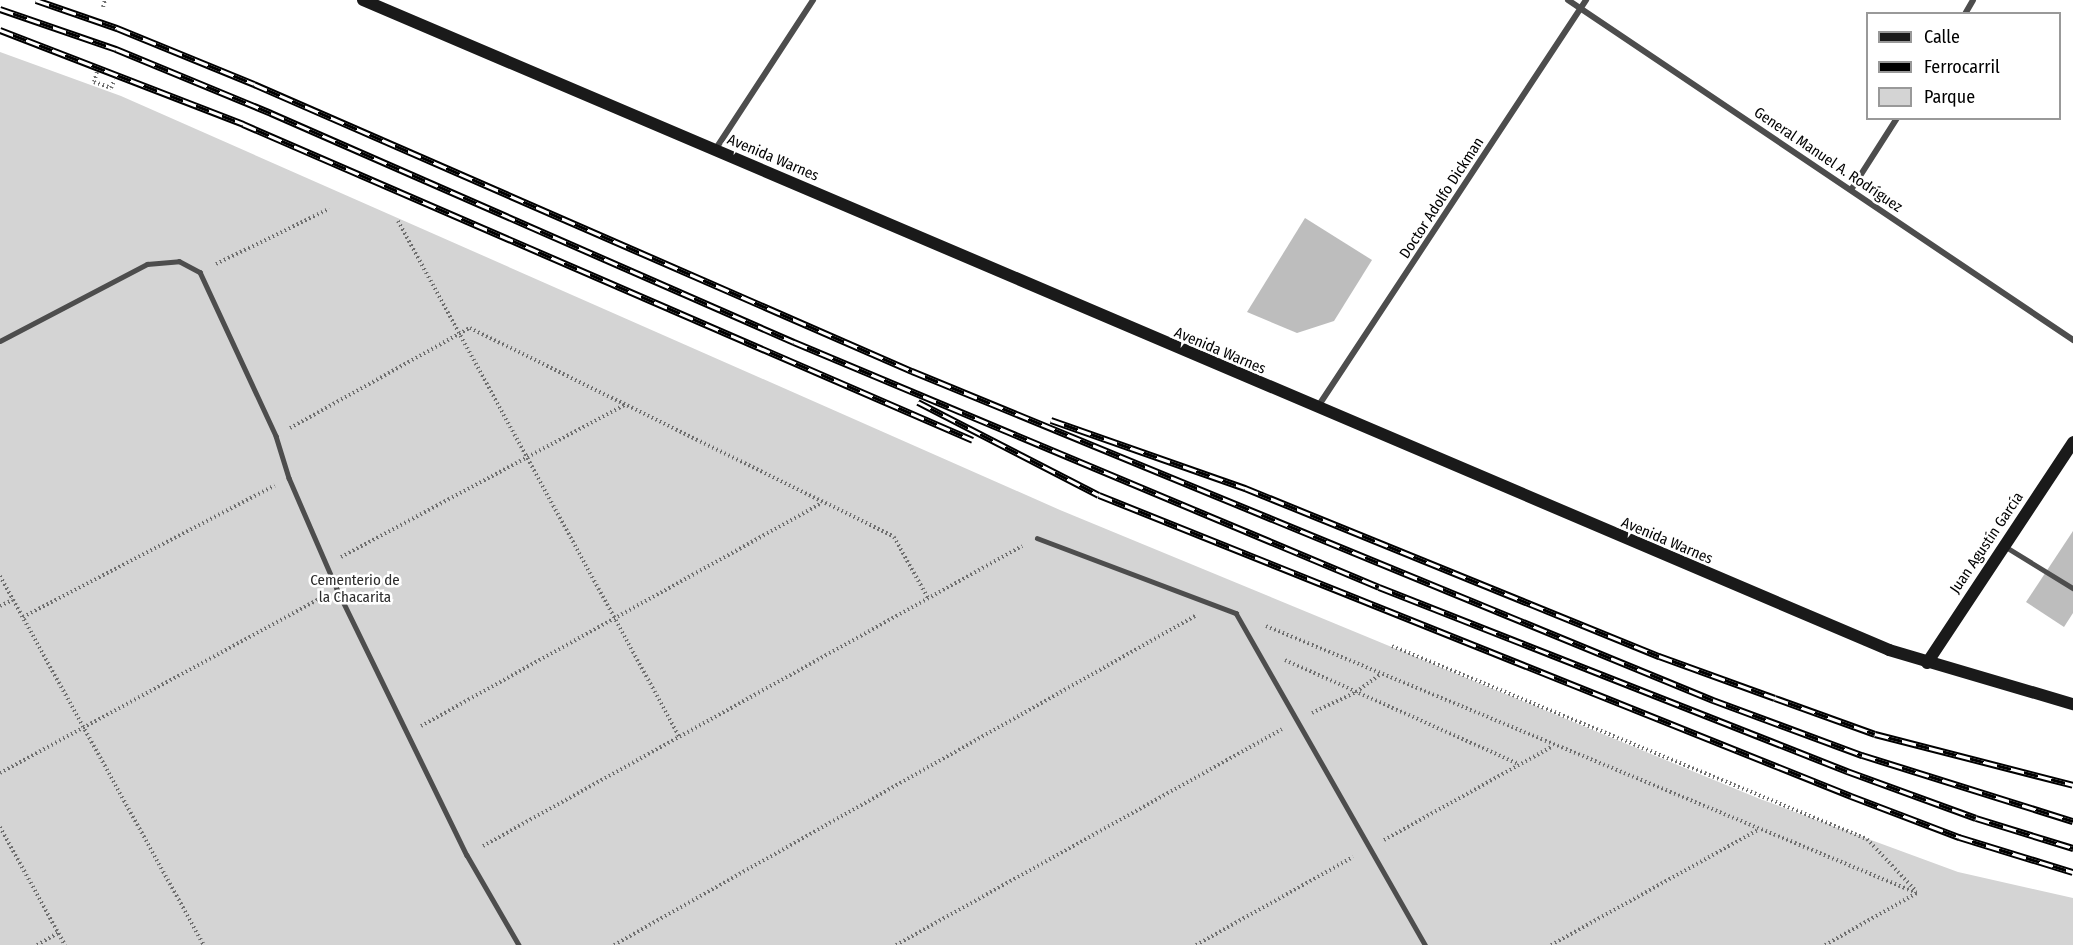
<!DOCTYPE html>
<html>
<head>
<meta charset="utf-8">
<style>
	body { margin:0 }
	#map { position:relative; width:2073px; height:945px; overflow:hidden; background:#fff; font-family:"Fira Sans Condensed",sans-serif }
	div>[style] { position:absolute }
	.green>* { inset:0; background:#d4d4d4 }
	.building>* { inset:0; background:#bdbdbd }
	.path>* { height:4px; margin-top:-2px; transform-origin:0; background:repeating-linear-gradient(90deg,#6f6f6f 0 1.5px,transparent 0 4.5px) }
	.lane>* { height:4.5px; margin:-2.25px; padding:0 2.25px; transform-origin:2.25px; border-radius:2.25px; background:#4d4d4d }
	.street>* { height:6px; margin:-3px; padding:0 3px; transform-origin:3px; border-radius:3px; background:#4d4d4d }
	.secondary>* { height:12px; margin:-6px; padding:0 6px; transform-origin:6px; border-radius:6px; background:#1a1a1a }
	.rail>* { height:7px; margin-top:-3.5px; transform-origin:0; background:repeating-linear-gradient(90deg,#fff 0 14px,#000 0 28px); box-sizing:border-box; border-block:2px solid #000 }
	span { translate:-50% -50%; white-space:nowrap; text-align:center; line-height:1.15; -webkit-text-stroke:5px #fff; paint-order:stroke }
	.street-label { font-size:15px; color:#000 }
	.park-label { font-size:15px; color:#2b2b2b }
	.legend { position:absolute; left:1866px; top:12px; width:195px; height:108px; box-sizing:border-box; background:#fff; border:2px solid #999; margin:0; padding:8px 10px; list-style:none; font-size:18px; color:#000 }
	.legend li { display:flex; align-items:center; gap:12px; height:30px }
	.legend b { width:30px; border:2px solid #999 }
</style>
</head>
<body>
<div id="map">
	<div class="green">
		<div style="clip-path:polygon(0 52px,121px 96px,1060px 510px,1760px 799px,1958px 872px,2073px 898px,2073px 945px,0 945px)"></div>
	</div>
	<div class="building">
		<div style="clip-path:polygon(1305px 218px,1372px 260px,1334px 321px,1297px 333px,1247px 312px)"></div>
		<div style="clip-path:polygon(2073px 531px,2073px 613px,2064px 627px,2026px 602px)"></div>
	</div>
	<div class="path">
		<div style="left:103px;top:7px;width:7px;rotate:-74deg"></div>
		<div style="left:97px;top:72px;width:10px;rotate:107deg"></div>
		<div style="left:94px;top:82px;width:18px;rotate:19deg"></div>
		<div style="left:111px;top:88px;width:9px;rotate:-69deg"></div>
		<div style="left:398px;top:221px;width:589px;rotate:61.39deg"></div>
		<div style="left:216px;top:264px;width:126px;rotate:-26deg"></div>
		<div style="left:290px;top:428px;width:206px;rotate:-29.1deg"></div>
		<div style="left:470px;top:328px;width:473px;rotate:26.2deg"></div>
		<div style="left:894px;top:537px;width:70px;rotate:60.9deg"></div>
		<div style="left:341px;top:557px;width:322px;rotate:-28.2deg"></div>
		<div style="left:0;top:576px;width:422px;rotate:61.1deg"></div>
		<div style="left:0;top:606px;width:14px;rotate:-25deg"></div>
		<div style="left:23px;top:617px;width:284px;rotate:-27.6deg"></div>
		<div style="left:1266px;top:626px;width:704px;rotate:22.3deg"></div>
		<div style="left:1392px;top:646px;width:513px;rotate:22.11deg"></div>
		<div style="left:1867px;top:839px;width:70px;rotate:46.7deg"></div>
		<div style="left:1285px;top:660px;width:256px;rotate:24deg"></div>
		<div style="left:1312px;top:713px;width:49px;rotate:-25.5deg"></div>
		<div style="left:1356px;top:692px;width:29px;rotate:-36deg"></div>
		<div style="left:421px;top:726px;width:458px;rotate:-29.1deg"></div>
		<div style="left:0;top:773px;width:366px;rotate:-28.6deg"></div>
		<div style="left:0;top:827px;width:135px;rotate:61.2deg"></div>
		<div style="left:1384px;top:840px;width:193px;rotate:-29.1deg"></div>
		<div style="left:483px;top:846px;width:617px;rotate:-29.1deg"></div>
		<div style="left:37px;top:945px;width:24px;rotate:-30deg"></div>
		<div style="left:614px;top:945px;width:668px;rotate:-29.52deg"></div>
		<div style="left:896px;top:945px;width:442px;rotate:-29.2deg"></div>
		<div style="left:1196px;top:945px;width:180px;rotate:-29.3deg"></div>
		<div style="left:1551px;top:945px;width:238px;rotate:-29.1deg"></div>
		<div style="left:1825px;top:945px;width:106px;rotate:-29.5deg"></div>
	</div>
	<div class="lane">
		<div style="left:0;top:341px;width:166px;rotate:-27.6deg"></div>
		<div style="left:147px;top:264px;width:32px;rotate:-5deg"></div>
		<div style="left:179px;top:261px;width:24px;rotate:28deg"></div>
		<div style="left:200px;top:272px;width:181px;rotate:65.1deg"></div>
		<div style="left:276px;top:436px;width:44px;rotate:72.8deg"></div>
		<div style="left:289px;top:478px;width:121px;rotate:66.6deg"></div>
		<div style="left:337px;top:589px;width:296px;rotate:64deg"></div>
		<div style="left:467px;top:855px;width:104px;rotate:60deg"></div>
		<div style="left:1037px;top:538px;width:213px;rotate:20.7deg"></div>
		<div style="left:1236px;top:613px;width:382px;rotate:60.3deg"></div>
		<div style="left:2006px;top:547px;width:79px;rotate:31.5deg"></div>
	</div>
	<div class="street">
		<div style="left:1568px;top:0;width:609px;rotate:33.95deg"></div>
		<div style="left:1965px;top:14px;width:16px;rotate:-60deg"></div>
		<div style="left:715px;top:150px;width:179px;rotate:-56.8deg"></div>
		<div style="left:1851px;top:190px;width:85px;rotate:-57.4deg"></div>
		<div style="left:1317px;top:408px;width:489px;rotate:-56.6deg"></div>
	</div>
	<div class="secondary">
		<div style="left:363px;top:0;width:1659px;rotate:23.07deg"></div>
		<div style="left:1889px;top:650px;width:192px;rotate:16.4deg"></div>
		<div style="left:1927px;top:663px;width:265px;rotate:-56.5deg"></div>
	</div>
	<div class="rail">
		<div style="left:36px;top:0;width:86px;rotate:19.1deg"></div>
		<div style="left:117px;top:28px;width:148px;rotate:22.2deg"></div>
		<div style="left:254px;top:84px;width:718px;rotate:23.57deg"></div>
		<div style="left:912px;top:371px;width:866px;rotate:22.33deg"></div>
		<div style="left:1713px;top:700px;width:159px;rotate:20.3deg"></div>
		<div style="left:1862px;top:755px;width:221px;rotate:17.4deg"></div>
		<div style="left:0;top:9px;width:123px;rotate:19deg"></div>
		<div style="left:116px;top:49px;width:168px;rotate:22.4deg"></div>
		<div style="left:271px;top:113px;width:571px;rotate:23.65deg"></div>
		<div style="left:794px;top:342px;width:634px;rotate:22.72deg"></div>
		<div style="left:1379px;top:587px;width:503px;rotate:21.46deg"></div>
		<div style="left:1847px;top:771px;width:137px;rotate:20deg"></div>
		<div style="left:1976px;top:818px;width:102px;rotate:17.2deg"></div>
		<div style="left:0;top:30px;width:261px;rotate:21.1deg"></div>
		<div style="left:243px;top:124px;width:795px;rotate:23.41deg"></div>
		<div style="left:918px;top:402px;width:203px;rotate:27.2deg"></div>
		<div style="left:1099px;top:495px;width:810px;rotate:21.81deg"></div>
		<div style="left:1851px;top:796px;width:116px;rotate:20.8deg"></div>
		<div style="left:1959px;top:837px;width:119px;rotate:17.1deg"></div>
		<div style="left:1051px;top:420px;width:206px;rotate:19.3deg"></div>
		<div style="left:1245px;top:488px;width:447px;rotate:22.1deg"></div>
		<div style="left:1659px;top:656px;width:123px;rotate:19.9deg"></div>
		<div style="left:1775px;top:698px;width:106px;rotate:19.8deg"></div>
		<div style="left:1875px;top:734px;width:204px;rotate:14.4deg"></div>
	</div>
	<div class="street-label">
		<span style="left:773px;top:158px;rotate:23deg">Avenida Warnes</span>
		<span style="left:1828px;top:160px;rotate:34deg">General Manuel A. Rodríguez</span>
		<span style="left:1442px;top:198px;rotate:-57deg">Doctor Adolfo Dickman</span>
		<span style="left:1220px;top:351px;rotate:23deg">Avenida Warnes</span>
		<span style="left:1667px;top:541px;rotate:23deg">Avenida Warnes</span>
		<span style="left:1987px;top:543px;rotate:-56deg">Juan Agustín García</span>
	</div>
	<div class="park-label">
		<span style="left:355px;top:589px">Cementerio de<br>la Chacarita</span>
	</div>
	<ul class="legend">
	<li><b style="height:8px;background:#1a1a1a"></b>Calle</li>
	<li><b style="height:8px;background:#000"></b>Ferrocarril</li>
	<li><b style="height:16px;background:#d4d4d4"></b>Parque</li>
	</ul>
</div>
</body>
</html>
